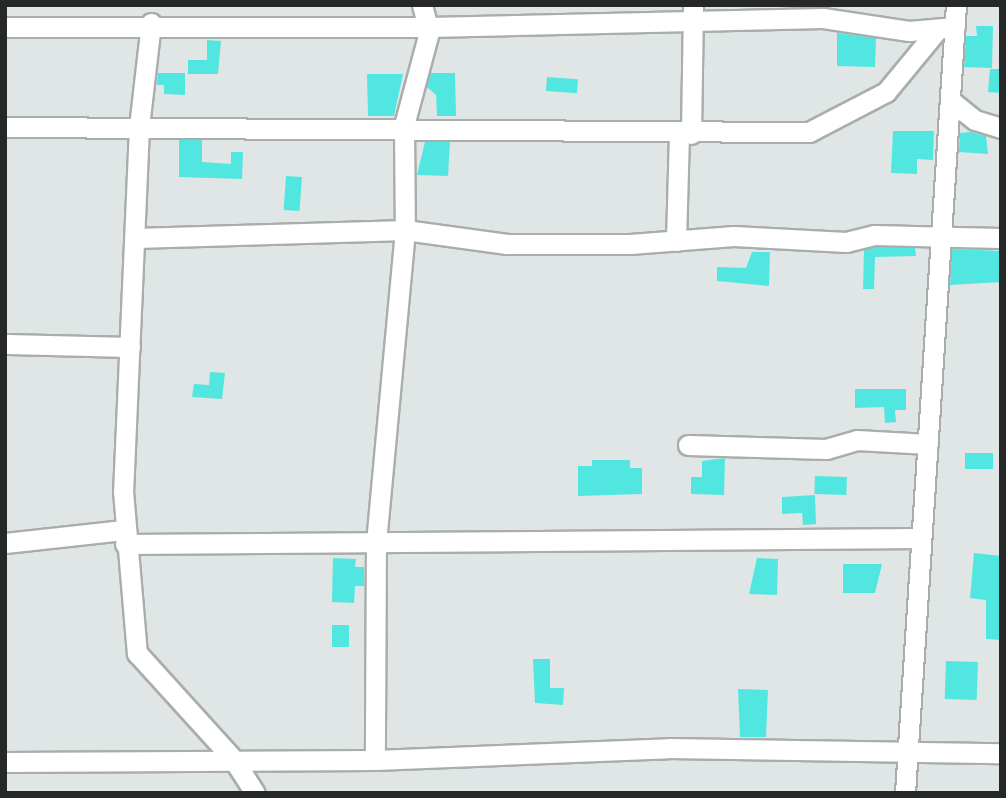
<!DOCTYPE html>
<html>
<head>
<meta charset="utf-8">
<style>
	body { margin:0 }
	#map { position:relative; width:1006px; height:798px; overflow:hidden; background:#e0e6e5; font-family:Barlow,sans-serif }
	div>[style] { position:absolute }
	.building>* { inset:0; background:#51e7e0; transform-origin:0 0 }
	.roads { filter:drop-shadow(2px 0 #a9aead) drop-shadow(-2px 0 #a9aead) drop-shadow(0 2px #a9aead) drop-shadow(0 -2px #a9aead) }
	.minor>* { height:19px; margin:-9.5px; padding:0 9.5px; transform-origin:9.5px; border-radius:9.5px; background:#fff }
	span { translate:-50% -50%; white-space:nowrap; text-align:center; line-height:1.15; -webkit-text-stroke:5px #e0e6e5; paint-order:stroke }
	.frame { position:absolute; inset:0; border:7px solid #262828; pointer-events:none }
</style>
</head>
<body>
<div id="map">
	<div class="building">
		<div style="clip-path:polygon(976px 26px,993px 26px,992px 68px,964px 67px,966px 36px,977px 36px)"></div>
		<div style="clip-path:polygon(837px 33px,876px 38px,875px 67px,837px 66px)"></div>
		<div style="clip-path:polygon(207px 40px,221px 41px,218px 74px,188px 74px,188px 60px,207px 60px)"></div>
		<div style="clip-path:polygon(990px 69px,1001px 69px,1001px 93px,988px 92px)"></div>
		<div style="clip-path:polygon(158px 73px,185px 73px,185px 95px,164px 94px,164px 85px,157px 85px)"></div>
		<div style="clip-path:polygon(431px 73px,455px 73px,456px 116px,437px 116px,436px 95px,427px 87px)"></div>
		<div style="clip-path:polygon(367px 74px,403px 74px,394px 116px,368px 116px)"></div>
		<div style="left:547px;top:77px;width:31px;height:14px;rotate:4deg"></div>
		<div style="clip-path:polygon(893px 131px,934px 131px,933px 160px,917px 159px,917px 174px,891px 173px)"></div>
		<div style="clip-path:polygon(971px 132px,986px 136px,988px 154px,959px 152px,960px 133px)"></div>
		<div style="clip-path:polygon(179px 140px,202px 140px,202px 162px,231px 164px,231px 152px,243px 152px,242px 179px,179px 177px)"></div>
		<div style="clip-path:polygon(425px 142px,450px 142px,448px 176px,417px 175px)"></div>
		<div style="left:286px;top:176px;width:16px;height:34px;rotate:4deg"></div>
		<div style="clip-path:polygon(875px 247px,915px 248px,916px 256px,875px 257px,874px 289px,863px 289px,864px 250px)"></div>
		<div style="clip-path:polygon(952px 249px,1001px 251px,1001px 282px,950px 285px)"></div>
		<div style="clip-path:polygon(752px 252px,770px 252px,769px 286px,717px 281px,717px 267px,746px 268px)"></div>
		<div style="clip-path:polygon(210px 372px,225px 373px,222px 399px,192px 397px,194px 384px,209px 385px)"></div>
		<div style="clip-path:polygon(855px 389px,906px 389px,906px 410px,895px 410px,896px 422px,885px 423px,884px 407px,855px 408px)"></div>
		<div style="left:965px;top:453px;width:28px;height:16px"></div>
		<div style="clip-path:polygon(725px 458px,724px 495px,691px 494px,691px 477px,702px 477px,702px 461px)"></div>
		<div style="clip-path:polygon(592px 460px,630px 460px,630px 468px,642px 468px,642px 494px,578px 496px,578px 466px,592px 466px)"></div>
		<div style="left:815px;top:476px;width:32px;height:18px;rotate:2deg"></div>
		<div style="clip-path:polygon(815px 495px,816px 524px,803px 525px,802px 513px,782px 514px,782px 497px)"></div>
		<div style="clip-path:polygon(974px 553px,1001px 556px,1001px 640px,986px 639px,986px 600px,970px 598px)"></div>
		<div style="clip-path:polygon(333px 558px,356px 559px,355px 567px,364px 567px,364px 586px,355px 586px,354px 603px,332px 602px)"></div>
		<div style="clip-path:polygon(757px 558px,778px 559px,777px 595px,749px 594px)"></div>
		<div style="clip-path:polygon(843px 564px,882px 564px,875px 593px,843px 593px)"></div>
		<div style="left:332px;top:625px;width:17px;height:22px"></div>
		<div style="clip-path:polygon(533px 659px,550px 659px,550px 688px,564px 688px,563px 705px,535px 703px)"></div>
		<div style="left:946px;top:661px;width:32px;height:38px;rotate:2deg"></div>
		<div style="clip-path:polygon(738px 689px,768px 690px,766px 737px,740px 737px)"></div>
	</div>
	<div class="roads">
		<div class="minor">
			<div style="left:422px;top:5px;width:28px;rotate:75deg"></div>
			<div style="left:429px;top:32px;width:96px;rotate:105deg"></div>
			<div style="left:404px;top:125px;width:105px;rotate:89.5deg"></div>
			<div style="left:405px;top:230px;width:103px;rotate:7.8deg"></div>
			<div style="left:507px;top:244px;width:123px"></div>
			<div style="left:630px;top:244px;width:104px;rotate:-4.4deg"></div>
			<div style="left:734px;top:236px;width:112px;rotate:3.1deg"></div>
			<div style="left:846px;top:242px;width:29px;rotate:-14deg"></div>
			<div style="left:874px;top:235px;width:127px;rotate:1.4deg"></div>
			<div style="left:151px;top:23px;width:105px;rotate:96.6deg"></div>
			<div style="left:139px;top:127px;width:364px;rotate:92.5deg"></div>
			<div style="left:123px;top:491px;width:163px;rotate:85.1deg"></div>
			<div style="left:137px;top:653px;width:143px;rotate:47.8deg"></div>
			<div style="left:233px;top:759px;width:40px;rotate:57.1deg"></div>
			<div style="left:5px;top:27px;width:423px"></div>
			<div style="left:428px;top:27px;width:395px;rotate:-1.3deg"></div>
			<div style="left:823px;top:18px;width:87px;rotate:8.6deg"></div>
			<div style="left:909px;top:31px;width:46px;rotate:-5deg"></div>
			<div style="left:950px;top:100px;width:32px;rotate:39deg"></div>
			<div style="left:975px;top:120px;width:27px;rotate:17deg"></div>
			<div style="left:5px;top:127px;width:804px;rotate:0.36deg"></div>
			<div style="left:809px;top:132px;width:87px;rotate:-27.5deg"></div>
			<div style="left:886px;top:92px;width:82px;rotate:-50.5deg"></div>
			<div style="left:691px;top:134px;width:129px;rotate:-89.1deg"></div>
			<div style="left:136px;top:238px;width:269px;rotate:-1.7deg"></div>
			<div style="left:405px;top:230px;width:313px;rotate:95.3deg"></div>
			<div style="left:376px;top:542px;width:218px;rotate:90.3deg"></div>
			<div style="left:676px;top:241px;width:107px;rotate:-88.4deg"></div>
			<div style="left:5px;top:344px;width:125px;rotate:1.4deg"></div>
			<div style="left:688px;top:445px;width:138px;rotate:1.7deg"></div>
			<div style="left:826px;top:449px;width:32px;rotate:-16deg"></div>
			<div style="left:857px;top:440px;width:71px;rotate:3.2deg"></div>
			<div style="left:5px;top:543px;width:119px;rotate:-6.3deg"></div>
			<div style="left:125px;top:544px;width:796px;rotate:-0.43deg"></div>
			<div style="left:5px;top:762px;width:370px;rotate:-0.3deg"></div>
			<div style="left:375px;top:760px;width:294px;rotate:-2.3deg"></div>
			<div style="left:669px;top:748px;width:332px;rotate:0.9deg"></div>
			<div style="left:905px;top:793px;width:790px;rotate:-86.3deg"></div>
		</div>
	</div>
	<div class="frame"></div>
</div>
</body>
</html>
